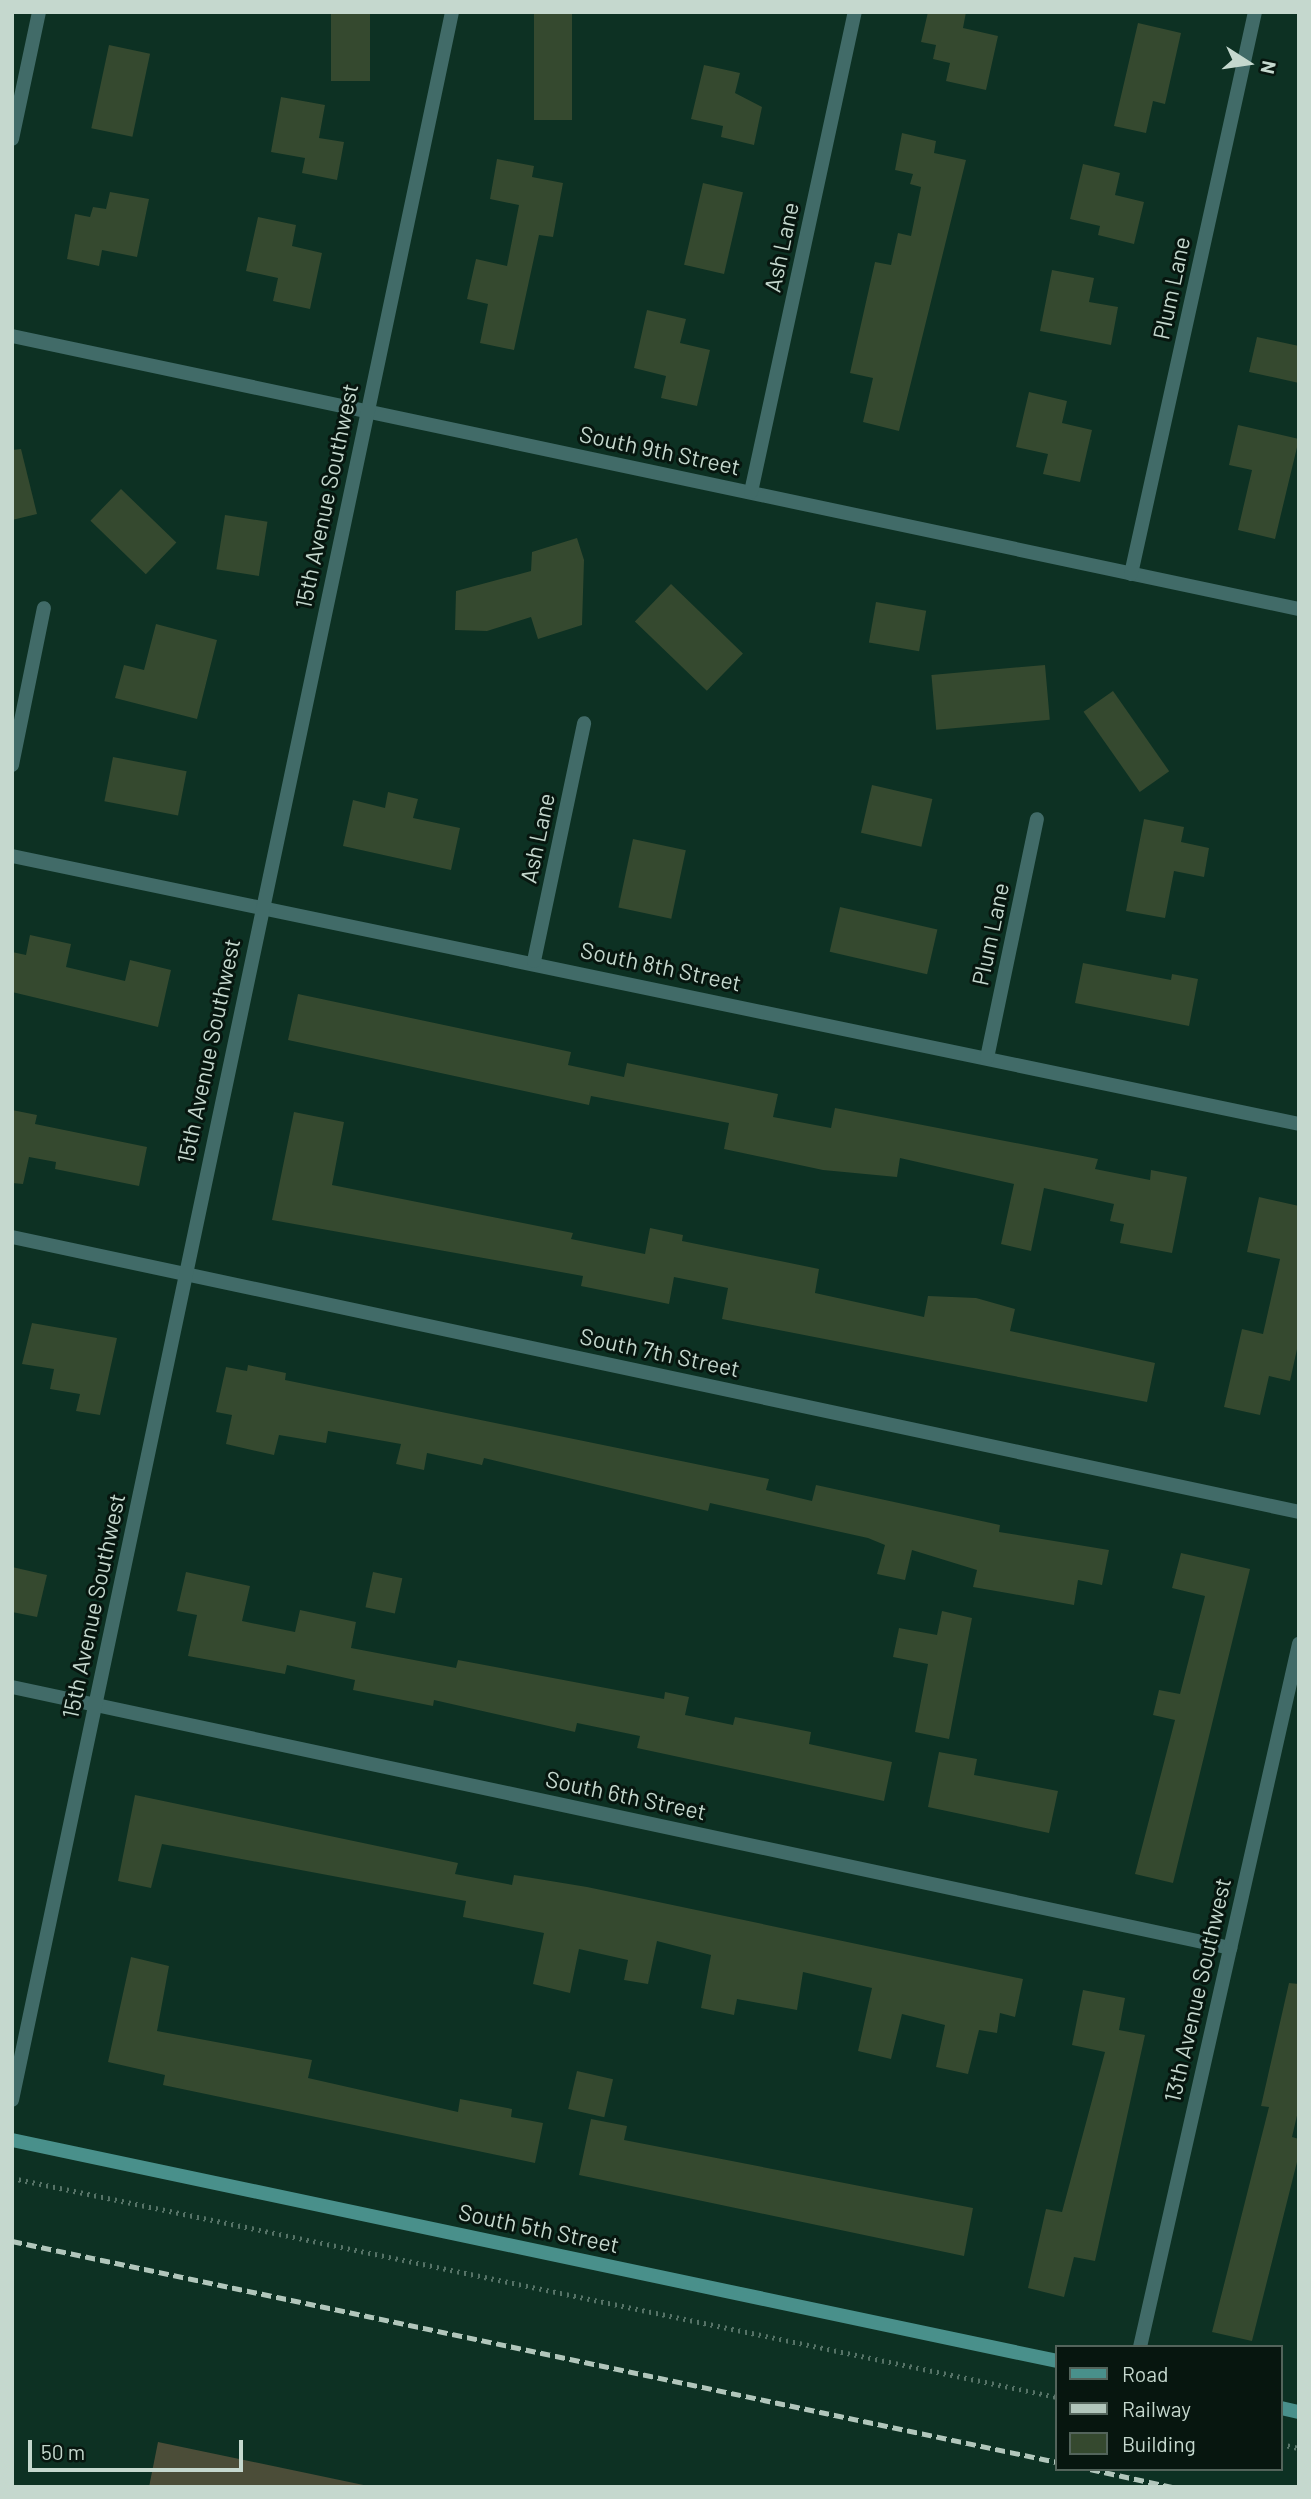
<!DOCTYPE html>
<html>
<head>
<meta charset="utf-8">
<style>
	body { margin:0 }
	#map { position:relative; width:1311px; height:2499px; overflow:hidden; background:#0d3123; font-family:Barlow,sans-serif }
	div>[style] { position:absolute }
	.green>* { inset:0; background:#4b4d38 }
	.building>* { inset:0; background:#35492f; transform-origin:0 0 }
	.path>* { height:4.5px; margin-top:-2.25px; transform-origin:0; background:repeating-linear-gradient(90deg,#567367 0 2px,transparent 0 7px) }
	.minor>* { height:14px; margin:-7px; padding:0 7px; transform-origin:7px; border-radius:7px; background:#416b68 }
	.secondary>* { height:14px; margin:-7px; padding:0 7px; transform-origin:7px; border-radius:7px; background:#49908b }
	.rail>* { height:5px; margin-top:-2.5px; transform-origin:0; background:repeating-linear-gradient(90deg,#b1c6bb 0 10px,transparent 0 15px) }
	span { translate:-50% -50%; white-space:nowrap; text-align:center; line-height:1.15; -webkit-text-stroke:6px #07160f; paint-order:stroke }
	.street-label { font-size:23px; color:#c5d8ce }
	.frame { position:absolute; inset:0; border:14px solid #c5d8ce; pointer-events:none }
	.legend { position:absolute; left:1055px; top:2345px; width:228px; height:126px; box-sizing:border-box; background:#07160f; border:2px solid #53645b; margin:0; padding:9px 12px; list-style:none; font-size:21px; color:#c5d8ce }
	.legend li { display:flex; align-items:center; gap:14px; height:35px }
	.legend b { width:35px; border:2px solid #53645b }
	.north { position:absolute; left:1213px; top:28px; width:70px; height:70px; -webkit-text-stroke:5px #07160f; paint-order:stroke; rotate:102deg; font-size:19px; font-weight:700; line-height:28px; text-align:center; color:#c5d8ce }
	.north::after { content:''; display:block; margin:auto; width:24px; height:32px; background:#c5d8ce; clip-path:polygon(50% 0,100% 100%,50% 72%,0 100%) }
	.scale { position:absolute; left:28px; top:2440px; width:215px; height:32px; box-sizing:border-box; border:4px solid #c5d8ce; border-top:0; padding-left:9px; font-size:21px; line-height:24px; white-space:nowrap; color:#c5d8ce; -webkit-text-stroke:5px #07160f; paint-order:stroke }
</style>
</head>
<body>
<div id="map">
	<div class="green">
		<div style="clip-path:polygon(158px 2442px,373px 2487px,149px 2487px)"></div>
	</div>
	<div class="building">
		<div style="left:331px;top:12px;width:39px;height:69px"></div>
		<div style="left:534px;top:12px;width:38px;height:108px"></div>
		<div style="clip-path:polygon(928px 12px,966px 12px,963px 28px,998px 36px,986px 90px,946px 81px,950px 63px,933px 59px,936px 45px,921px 42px)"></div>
		<div style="clip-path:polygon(1138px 23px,1181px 33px,1165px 104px,1153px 101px,1146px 133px,1114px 126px)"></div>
		<div style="left:109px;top:45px;width:42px;height:85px;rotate:12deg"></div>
		<div style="clip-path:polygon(704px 65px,740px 73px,735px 93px,762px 107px,754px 145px,721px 137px,723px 126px,691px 119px)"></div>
		<div style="clip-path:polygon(281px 97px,325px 105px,319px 138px,344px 142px,337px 180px,302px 173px,305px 158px,271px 152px)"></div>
		<div style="clip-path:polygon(902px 133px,936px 141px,934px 153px,966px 160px,899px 431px,863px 422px,873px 378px,850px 373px,875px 262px,891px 265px,898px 233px,911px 236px,921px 187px,910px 184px,913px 174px,895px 170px)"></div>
		<div style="clip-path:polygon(497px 159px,534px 166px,532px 177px,563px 183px,553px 237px,539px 235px,514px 350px,480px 343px,488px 304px,467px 299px,476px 259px,507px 266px,519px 205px,490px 199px)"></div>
		<div style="clip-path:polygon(1083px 164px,1120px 173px,1115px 195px,1144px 202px,1134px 244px,1098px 235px,1100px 226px,1070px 219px)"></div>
		<div style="left:703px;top:183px;width:41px;height:84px;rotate:13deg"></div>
		<div style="clip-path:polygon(110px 192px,149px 199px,137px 257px,102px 250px,99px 266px,67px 259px,75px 214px,90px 217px,93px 207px,106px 209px)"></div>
		<div style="clip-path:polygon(258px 217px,296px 225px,292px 246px,322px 253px,310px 309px,273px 301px,278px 278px,246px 271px)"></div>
		<div style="clip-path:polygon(1052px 270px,1094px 278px,1089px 302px,1118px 307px,1111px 345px,1040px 331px)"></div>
		<div style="clip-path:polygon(647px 310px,686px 319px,680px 343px,710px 350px,697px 406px,661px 398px,666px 376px,634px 368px)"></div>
		<div style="clip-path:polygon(1257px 337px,1299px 346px,1299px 383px,1249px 372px)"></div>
		<div style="clip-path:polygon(1029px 392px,1067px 401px,1062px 423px,1092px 430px,1080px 482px,1043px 474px,1048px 454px,1016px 447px)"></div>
		<div style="clip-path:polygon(1238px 425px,1299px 439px,1275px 539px,1238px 530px,1252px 470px,1229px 465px)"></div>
		<div style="clip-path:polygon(21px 449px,37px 514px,12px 520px,12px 450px)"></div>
		<div style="left:121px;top:489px;width:77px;height:44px;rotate:44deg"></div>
		<div style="left:225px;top:515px;width:43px;height:55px;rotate:9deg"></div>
		<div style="clip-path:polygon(577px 538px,584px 560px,582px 625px,538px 639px,531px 617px,487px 631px,455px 630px,456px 591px,531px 571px,532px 552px)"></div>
		<div style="left:671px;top:584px;width:100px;height:52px;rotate:44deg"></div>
		<div style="left:876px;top:602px;width:51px;height:41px;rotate:10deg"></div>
		<div style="clip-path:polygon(156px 624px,217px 640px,197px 719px,115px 698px,124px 665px,144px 670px)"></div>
		<div style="left:1045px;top:665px;width:55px;height:114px;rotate:85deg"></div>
		<div style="left:1113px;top:691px;width:98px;height:36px;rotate:55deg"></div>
		<div style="left:113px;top:757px;width:75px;height:45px;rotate:11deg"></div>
		<div style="left:872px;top:785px;width:62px;height:49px;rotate:13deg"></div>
		<div style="clip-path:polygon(388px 792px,418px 799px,413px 818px,460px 828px,451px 870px,343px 846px,353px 800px,385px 808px)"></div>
		<div style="clip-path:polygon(1144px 819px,1184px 827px,1181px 842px,1209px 848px,1204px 877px,1174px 871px,1165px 918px,1126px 911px)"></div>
		<div style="left:633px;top:839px;width:54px;height:70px;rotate:12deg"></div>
		<div style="left:840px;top:907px;width:100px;height:46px;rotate:13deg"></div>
		<div style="clip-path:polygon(30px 935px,71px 944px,66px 967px,125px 981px,130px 960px,171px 970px,158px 1027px,12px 992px,12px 952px,26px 955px)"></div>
		<div style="clip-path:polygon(1083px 963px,1171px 980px,1172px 974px,1198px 979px,1189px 1026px,1075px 1003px)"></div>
		<div style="clip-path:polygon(298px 994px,571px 1052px,568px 1065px,624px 1077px,627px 1063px,778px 1094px,773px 1117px,831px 1128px,835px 1108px,1098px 1159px,1095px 1169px,1150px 1180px,1151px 1170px,1187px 1177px,1172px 1253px,1120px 1243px,1124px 1224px,1110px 1221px,1114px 1204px,1044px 1188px,1031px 1251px,1001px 1244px,1014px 1184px,900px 1158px,897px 1177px,823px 1170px,724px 1149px,729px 1123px,591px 1096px,589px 1105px,288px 1040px)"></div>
		<div style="clip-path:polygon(12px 1110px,37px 1115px,35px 1124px,147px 1147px,139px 1186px,55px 1169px,56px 1162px,29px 1157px,23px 1184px,12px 1183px)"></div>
		<div style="clip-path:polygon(294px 1112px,344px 1122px,332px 1185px,573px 1233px,571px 1239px,645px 1254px,650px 1228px,683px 1235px,682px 1241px,819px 1269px,815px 1293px,924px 1317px,928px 1296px,976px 1298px,1015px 1309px,1010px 1331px,1155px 1363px,1147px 1402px,722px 1319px,728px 1288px,674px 1277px,669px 1304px,581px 1286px,583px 1276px,272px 1220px)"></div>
		<div style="clip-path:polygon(1259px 1197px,1299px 1206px,1299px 1340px,1290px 1381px,1269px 1376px,1260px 1415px,1224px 1407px,1242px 1329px,1263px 1334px,1280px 1259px,1247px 1252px)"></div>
		<div style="clip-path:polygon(32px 1323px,117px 1338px,100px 1415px,76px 1411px,80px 1394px,50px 1389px,54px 1369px,22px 1364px)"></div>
		<div style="clip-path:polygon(248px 1365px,286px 1373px,285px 1380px,769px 1479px,766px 1490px,812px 1501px,816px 1485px,1000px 1525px,999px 1532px,1109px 1550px,1102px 1585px,1078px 1580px,1074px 1605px,1013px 1594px,973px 1587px,977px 1570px,912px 1550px,905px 1580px,877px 1574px,885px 1545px,868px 1538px,710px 1503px,708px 1511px,484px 1458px,482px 1465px,427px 1453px,424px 1470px,396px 1464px,401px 1444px,328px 1431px,326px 1443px,279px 1435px,274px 1455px,226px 1444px,232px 1415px,216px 1412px,226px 1367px,247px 1371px)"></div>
		<div style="clip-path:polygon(1181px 1553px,1250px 1569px,1173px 1883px,1135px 1874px,1175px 1720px,1153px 1715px,1159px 1690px,1180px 1694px,1205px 1596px,1172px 1588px)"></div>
		<div style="clip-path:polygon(12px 1567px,47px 1575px,37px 1617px,12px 1612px)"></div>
		<div style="clip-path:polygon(186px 1572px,250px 1586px,242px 1621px,295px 1632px,300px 1610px,356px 1622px,351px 1648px,456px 1668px,458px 1660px,664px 1699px,665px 1692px,689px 1697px,685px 1715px,733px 1725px,735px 1717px,811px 1732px,809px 1744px,892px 1762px,884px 1801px,637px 1748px,640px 1736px,577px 1723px,575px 1732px,434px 1700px,433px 1706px,353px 1690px,355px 1680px,287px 1665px,285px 1674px,188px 1656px,197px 1615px,177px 1611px)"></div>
		<div style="left:373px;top:1572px;width:30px;height:36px;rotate:12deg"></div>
		<div style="clip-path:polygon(942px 1611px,972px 1618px,949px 1739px,915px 1732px,928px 1664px,893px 1657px,899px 1628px,937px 1635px)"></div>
		<div style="clip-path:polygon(939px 1752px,977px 1759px,974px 1775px,1058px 1791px,1049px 1833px,928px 1807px)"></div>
		<div style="clip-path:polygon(135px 1795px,458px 1863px,455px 1874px,512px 1885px,514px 1875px,587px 1887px,1023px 1979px,1015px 2017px,1000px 2013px,997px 2033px,979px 2030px,968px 2074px,936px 2067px,945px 2025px,902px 2014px,891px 2059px,858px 2051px,872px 1988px,803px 1972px,797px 2010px,737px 1999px,734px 2015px,701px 2008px,711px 1955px,657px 1941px,648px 1984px,624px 1980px,628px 1960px,579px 1949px,570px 1993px,533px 1984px,544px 1933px,463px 1917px,466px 1901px,162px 1844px,151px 1888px,118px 1881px)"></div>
		<div style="clip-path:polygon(131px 1957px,169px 1966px,157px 2031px,312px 2060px,308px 2078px,458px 2112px,460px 2099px,512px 2109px,511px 2117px,543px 2123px,535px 2163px,163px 2085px,165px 2075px,108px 2062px)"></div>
		<div style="clip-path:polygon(1289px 1983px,1299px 1984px,1299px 2107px,1292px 2137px,1299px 2139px,1299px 2154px,1252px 2341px,1212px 2332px,1269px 2107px,1261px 2106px)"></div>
		<div style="clip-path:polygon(1083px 1990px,1125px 1998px,1119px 2030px,1145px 2035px,1095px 2261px,1074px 2257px,1064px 2297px,1028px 2288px,1046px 2209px,1062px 2212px,1105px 2052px,1072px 2045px)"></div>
		<div style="left:577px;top:2071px;width:37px;height:39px;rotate:13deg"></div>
		<div style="clip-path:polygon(591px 2119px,627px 2126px,624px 2140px,973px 2208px,964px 2256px,579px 2175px)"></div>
	</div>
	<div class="path">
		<div style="left:12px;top:2178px;width:1068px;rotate:11.84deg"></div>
		<div style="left:1281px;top:2444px;width:18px;rotate:13deg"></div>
	</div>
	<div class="minor">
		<div style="left:12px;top:139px;width:130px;rotate:-78deg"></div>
		<div style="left:12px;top:336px;width:1316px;rotate:11.98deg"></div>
		<div style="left:751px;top:492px;width:491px;rotate:-77.8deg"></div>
		<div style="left:1131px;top:574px;width:576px;rotate:-77.56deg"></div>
		<div style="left:12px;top:765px;width:160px;rotate:-78.5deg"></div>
		<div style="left:12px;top:856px;width:1315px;rotate:11.76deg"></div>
		<div style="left:534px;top:961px;width:243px;rotate:-78.1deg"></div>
		<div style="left:987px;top:1058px;width:244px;rotate:-78.2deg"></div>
		<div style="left:12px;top:1237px;width:1316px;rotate:12.06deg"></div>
		<div style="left:12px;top:1687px;width:1246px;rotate:12.09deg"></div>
		<div style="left:12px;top:2100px;width:2134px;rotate:-78.1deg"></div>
		<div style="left:1140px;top:2347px;width:721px;rotate:-77.26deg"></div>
	</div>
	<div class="secondary">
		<div style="left:12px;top:2140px;width:1068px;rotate:11.94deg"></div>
		<div style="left:1281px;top:2408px;width:18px;rotate:13deg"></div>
	</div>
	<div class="rail">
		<div style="left:12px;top:2241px;width:1068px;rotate:11.94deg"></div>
		<div style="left:1090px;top:2469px;width:84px;rotate:12.4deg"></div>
	</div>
	<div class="street-label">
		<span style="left:781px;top:247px;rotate:-78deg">Ash Lane</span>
		<span style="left:1171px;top:288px;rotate:-78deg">Plum Lane</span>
		<span style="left:660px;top:450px;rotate:12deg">South 9th Street</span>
		<span style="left:326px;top:496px;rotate:-78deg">15th Avenue Southwest</span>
		<span style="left:537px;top:838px;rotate:-78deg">Ash Lane</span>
		<span style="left:990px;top:934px;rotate:-78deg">Plum Lane</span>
		<span style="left:661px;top:966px;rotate:12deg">South 8th Street</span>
		<span style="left:208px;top:1051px;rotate:-78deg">15th Avenue Southwest</span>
		<span style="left:660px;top:1352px;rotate:12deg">South 7th Street</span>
		<span style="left:93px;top:1606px;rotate:-78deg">15th Avenue Southwest</span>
		<span style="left:626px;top:1795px;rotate:12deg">South 6th Street</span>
		<span style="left:1197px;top:1990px;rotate:-77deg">13th Avenue Southwest</span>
		<span style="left:539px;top:2228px;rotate:12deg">South 5th Street</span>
	</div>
	<div class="frame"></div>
	<ul class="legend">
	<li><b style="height:9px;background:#49908b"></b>Road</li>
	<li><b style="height:9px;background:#b1c6bb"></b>Railway</li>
	<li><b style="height:19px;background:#35492f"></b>Building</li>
	</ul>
	<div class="north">N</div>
	<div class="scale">50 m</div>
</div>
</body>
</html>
